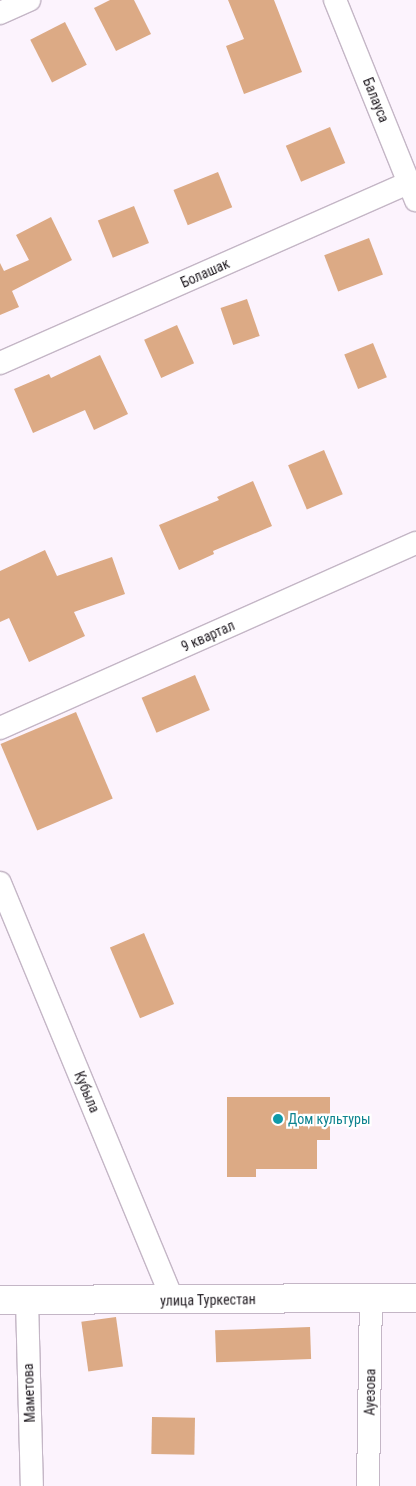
<!DOCTYPE html>
<html>
<head>
<meta charset="utf-8">
<style>
	body { margin:0 }
	#map { position:relative; width:416px; height:1486px; overflow:hidden; background:#fcf3fd; font-family:"Roboto Condensed",sans-serif }
	div>[style] { position:absolute }
	.building>* { inset:0; background:#dcaa85; transform-origin:0 0 }
	.roads { filter:drop-shadow(1px 0 #c4b6c6) drop-shadow(-1px 0 #c4b6c6) drop-shadow(0 1px #c4b6c6) drop-shadow(0 -1px #c4b6c6) }
	.minor>* { height:22px; margin:-11px; padding:0 11px; transform-origin:11px; border-radius:11px; background:#fff }
	.tertiary>* { height:28px; margin:-14px; padding:0 14px; transform-origin:14px; border-radius:14px; background:#fff }
	.dots>* { width:14px; height:14px; translate:-50% -50%; box-sizing:border-box; border:2px solid #fff; border-radius:50% }
	span { translate:-50% -50%; white-space:nowrap; text-align:center; line-height:1.15; -webkit-text-stroke:4.5px #fff; paint-order:stroke }
	.street-label { font-size:14px; color:#201b21 }
	.culture-label { font-size:14px; color:#0d838f }
	.left { translate:0 -50%; text-align:left }
</style>
</head>
<body>
<div id="map">
	<div class="building">
		<div style="clip-path:polygon(110px 0,134px 0,151px 34px,116px 51px,94px 8px)"></div>
		<div style="clip-path:polygon(228px 0,274px 0,302px 72px,244px 94px,226px 46px,244px 39px)"></div>
		<div style="left:65px;top:22px;width:48px;height:39px;rotate:63deg"></div>
		<div style="left:330px;top:127px;width:39px;height:48px;rotate:67deg"></div>
		<div style="left:218px;top:172px;width:38px;height:48px;rotate:68deg"></div>
		<div style="left:134px;top:206px;width:40px;height:39px;rotate:68deg"></div>
		<div style="clip-path:polygon(51px 217px,72px 260px,12px 291px,19px 307px,0 315px,0 263px,4px 271px,29px 260px,16px 235px)"></div>
		<div style="left:369px;top:238px;width:39px;height:48px;rotate:69deg"></div>
		<div style="left:247px;top:299px;width:39px;height:28px;rotate:71deg"></div>
		<div style="left:177px;top:325px;width:42px;height:36px;rotate:66deg"></div>
		<div style="left:373px;top:343px;width:37px;height:31px;rotate:68deg"></div>
		<div style="clip-path:polygon(100px 355px,128px 414px,94px 430px,85px 410px,33px 433px,14px 389px,49px 374px,51px 378px)"></div>
		<div style="left:324px;top:450px;width:48px;height:39px;rotate:67deg"></div>
		<div style="clip-path:polygon(253px 481px,272px 526px,213px 551px,214px 554px,179px 570px,159px 525px,219px 500px,217px 497px)"></div>
		<div style="clip-path:polygon(45px 550px,57px 576px,112px 557px,125px 594px,74px 612px,85px 636px,29px 662px,9px 618px,0 622px,0 571px)"></div>
		<div style="left:195px;top:675px;width:38px;height:58px;rotate:67deg"></div>
		<div style="left:76px;top:712px;width:94px;height:82px;rotate:67deg"></div>
		<div style="left:144px;top:933px;width:77px;height:37px;rotate:67deg"></div>
		<div style="clip-path:polygon(227px 1097px,330px 1097px,330px 1140px,317px 1140px,317px 1169px,256px 1169px,256px 1177px,227px 1177px)"></div>
		<div style="left:116px;top:1317px;width:50px;height:35px;rotate:82deg"></div>
		<div style="left:310px;top:1327px;width:32px;height:95px;rotate:88deg"></div>
		<div style="left:152px;top:1417px;width:43px;height:37px;rotate:1deg"></div>
	</div>
	<div class="roads">
		<div class="minor">
			<div style="left:335px;top:0;width:216px;rotate:68deg"></div>
			<div style="left:0;top:13px;width:32px;rotate:-24deg"></div>
			<div style="left:0;top:363px;width:448px;rotate:-23.8deg"></div>
			<div style="left:0;top:728px;width:455px;rotate:-24deg"></div>
			<div style="left:0;top:883px;width:451px;rotate:67.5deg"></div>
			<div style="left:27px;top:1300px;width:186px;rotate:88.5deg"></div>
			<div style="left:368px;top:1486px;width:189px;rotate:-89.1deg"></div>
		</div>
		<div class="tertiary">
			<div style="left:0;top:1300px;width:416px;rotate:-0.3deg"></div>
		</div>
	</div>
	<div class="dots">
		<div style="left:278px;top:1119px;background:#0f9aa8"></div>
	</div>
	<div class="street-label">
		<span style="left:376px;top:100px;rotate:68deg">Балауса</span>
		<span style="left:205px;top:273px;rotate:-24deg">Болашак</span>
		<span style="left:208px;top:636px;rotate:-24deg">9 квартал</span>
		<span style="left:87px;top:1092px;rotate:67deg">Кубыла</span>
		<span style="left:208px;top:1300px;rotate:-1deg">улица Туркестан</span>
		<span style="left:370px;top:1392px;rotate:-89deg">Ауезова</span>
		<span style="left:29px;top:1393px;rotate:-92deg">Маметова</span>
	</div>
	<div class="culture-label">
		<span class="left" style="left:288px;top:1119px">Дом культуры</span>
	</div>
</div>
</body>
</html>
